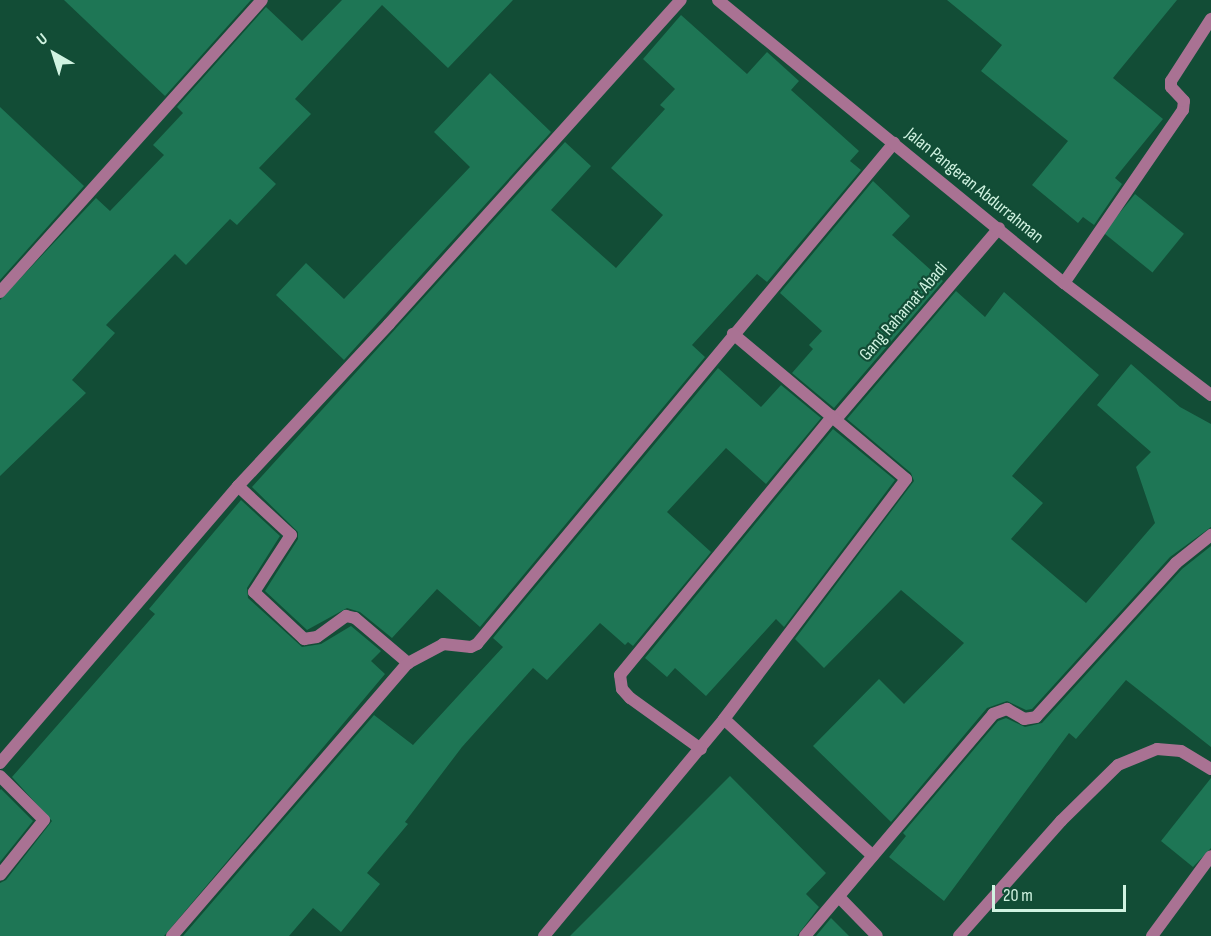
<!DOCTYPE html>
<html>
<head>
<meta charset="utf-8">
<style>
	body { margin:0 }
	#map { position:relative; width:1211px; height:936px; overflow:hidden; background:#124d36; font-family:"Sofia Sans Condensed",sans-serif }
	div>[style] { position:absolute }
	.building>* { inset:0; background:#1e7655; transform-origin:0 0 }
	.minor>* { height:12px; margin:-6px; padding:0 6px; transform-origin:6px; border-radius:6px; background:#a97293 }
	.tertiary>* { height:12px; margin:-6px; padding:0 6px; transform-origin:6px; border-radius:6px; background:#a97293 }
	span { translate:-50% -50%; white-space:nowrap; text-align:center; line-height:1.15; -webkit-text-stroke:4.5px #124d36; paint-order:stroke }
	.street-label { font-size:18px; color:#d0f3e1 }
	.north { position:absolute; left:24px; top:24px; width:60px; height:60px; -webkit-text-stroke:4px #124d36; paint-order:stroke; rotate:321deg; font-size:16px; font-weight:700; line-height:24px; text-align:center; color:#d0f3e1 }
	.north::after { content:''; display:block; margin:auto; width:21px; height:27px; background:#d0f3e1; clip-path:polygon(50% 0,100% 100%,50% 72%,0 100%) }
	.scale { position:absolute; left:992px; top:885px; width:134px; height:27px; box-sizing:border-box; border:3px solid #d0f3e1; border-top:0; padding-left:8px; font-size:18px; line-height:21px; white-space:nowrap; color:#d0f3e1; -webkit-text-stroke:4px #124d36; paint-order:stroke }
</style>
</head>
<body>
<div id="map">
	<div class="building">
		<div style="clip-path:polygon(64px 0,251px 0,165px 96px)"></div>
		<div style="clip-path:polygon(342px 0,513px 0,448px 68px,382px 5px,295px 99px,311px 114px,259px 168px,276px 184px,237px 225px,230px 219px,186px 265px,175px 254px,106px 325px,115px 333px,72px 380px,86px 393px,0 476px,0 300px,96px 198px,110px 211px,164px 155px,153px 145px,183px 113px,177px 107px,266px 7px,302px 41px)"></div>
		<div style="clip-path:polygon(947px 0,1177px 0,1113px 78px,1163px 119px,1115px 178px,1122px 184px,1094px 225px,1083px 217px,1078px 223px,1032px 185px,1068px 141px,981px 71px,1002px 45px)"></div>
		<div style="clip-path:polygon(681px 15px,747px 74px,767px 52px,799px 81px,791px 90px,859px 151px,850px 161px,861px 170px,767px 282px,757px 274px,692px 345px,705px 357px,480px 627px,437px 589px,392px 638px,360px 612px,347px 608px,307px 630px,265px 591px,298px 539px,298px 532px,252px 487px,565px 142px,591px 166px,551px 210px,616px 268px,663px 215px,611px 168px,665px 109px,660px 105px,675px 89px,643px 59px)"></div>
		<div style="clip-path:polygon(490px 73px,551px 132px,344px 360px,276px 295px,306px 263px,344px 299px,470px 167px,434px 132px)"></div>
		<div style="clip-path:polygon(0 107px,84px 186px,0 280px)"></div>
		<div style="clip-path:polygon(873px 181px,910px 216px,892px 235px,943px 281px,834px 408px,792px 373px,813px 349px,809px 345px,822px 331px,780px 293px)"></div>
		<div style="left:1135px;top:194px;width:63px;height:50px;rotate:39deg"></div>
		<div style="clip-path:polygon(956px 291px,985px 317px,1004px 292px,1099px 375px,1012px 476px,1043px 503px,1011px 539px,1086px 603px,1155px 523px,1136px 467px,1151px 452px,1097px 405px,1131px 364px,1180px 407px,1211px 424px,1211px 527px,1170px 557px,1032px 709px,1026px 710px,1007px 701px,987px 708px,891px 822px,813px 746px,879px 679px,904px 704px,964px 643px,901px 590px,824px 668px,795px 639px,914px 481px,911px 473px,847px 419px)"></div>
		<div style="clip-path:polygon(718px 368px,761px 407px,781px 385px,821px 418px,766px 484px,726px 448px,667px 512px,711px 552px,633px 646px,628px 642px,625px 645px,600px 623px,547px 680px,533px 668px,462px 747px,405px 822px,408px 824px,367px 873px,380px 884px,341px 932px,313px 908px,289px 936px,183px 936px,374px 715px,413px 745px,503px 647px,493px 638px)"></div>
		<div style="clip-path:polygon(833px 429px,895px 480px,784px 627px,776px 619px,706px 696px,675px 668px,667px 677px,645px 658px)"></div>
		<div style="clip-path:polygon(241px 500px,280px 536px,247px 588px,248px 598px,302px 647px,321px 644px,351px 626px,381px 651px,371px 661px,385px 674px,164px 936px,0 936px,0 883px,6px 880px,52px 821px,12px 777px,155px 614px,149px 609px)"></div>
		<div style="clip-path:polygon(1211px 546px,1211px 747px,1126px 680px,1076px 739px,1069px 733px,944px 901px,889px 857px,906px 836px,903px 833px,998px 721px,1006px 718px,1025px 727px,1042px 723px,1182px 569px)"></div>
		<div style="clip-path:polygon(730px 776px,826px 873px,806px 894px,819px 907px,797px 936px,570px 936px)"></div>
		<div style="clip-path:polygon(1211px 778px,1211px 848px,1193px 867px,1161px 841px)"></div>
		<div style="clip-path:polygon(1px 789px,33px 821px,0 862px,0 790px)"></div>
		<div style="clip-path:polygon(831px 918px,849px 936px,816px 936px)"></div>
	</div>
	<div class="minor">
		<div style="left:1064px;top:283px;width:210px;rotate:-55.5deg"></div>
		<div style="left:1183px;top:110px;width:9px;rotate:-84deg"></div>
		<div style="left:1184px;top:101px;width:19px;rotate:-133deg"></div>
		<div style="left:1171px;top:87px;width:6px;rotate:-90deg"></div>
		<div style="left:1171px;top:81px;width:74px;rotate:-57.2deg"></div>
		<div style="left:0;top:292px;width:392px;rotate:-48.1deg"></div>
		<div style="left:836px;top:419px;width:251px;rotate:-49.5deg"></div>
		<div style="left:238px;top:486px;width:72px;rotate:42.8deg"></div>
		<div style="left:291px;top:535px;width:68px;rotate:123deg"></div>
		<div style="left:254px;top:592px;width:69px;rotate:43.2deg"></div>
		<div style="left:304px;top:639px;width:13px;rotate:-9deg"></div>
		<div style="left:317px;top:637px;width:36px;rotate:-36deg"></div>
		<div style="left:346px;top:616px;width:9px;rotate:13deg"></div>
		<div style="left:355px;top:618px;width:70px;rotate:40.3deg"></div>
		<div style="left:408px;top:663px;width:40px;rotate:-28deg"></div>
		<div style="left:443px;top:644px;width:28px;rotate:6deg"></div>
		<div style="left:471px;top:647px;width:7px;rotate:-27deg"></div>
		<div style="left:477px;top:644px;width:652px;rotate:-50.23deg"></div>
		<div style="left:724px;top:719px;width:202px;rotate:42.6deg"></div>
		<div style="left:701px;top:749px;width:87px;rotate:-144.3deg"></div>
		<div style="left:630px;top:698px;width:12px;rotate:-132deg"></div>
		<div style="left:622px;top:689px;width:14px;rotate:-98deg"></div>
		<div style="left:620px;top:675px;width:335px;rotate:-50.6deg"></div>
		<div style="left:0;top:763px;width:365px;rotate:-49.3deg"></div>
		<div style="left:238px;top:486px;width:221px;rotate:-47deg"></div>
		<div style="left:389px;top:324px;width:436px;rotate:-48deg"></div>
		<div style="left:0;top:776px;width:62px;rotate:45deg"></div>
		<div style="left:44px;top:820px;width:70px;rotate:128.7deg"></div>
		<div style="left:839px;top:897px;width:54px;rotate:45.7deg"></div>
		<div style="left:172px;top:936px;width:361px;rotate:-49.2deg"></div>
		<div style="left:544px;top:936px;width:282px;rotate:-50.3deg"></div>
		<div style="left:724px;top:719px;width:301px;rotate:-52.8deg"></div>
		<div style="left:906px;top:479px;width:226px;rotate:-140deg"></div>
		<div style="left:805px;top:936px;width:291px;rotate:-49.7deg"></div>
		<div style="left:993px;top:714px;width:15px;rotate:-20deg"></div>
		<div style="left:1007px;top:709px;width:20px;rotate:30deg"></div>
		<div style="left:1024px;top:719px;width:12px;rotate:-9deg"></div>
		<div style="left:1036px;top:717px;width:208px;rotate:-47.7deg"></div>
		<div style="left:1176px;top:563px;width:45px;rotate:-38.7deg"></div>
		<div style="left:959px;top:936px;width:154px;rotate:-48.4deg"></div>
		<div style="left:1061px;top:821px;width:80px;rotate:-44.5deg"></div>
		<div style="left:1118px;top:765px;width:42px;rotate:-22.3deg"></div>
		<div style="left:1157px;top:749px;width:24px;rotate:5deg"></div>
		<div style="left:1181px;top:751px;width:35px;rotate:31deg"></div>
		<div style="left:1152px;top:936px;width:99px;rotate:-53.6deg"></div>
	</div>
	<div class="tertiary">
		<div style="left:718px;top:0;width:447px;rotate:39.3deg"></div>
		<div style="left:1064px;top:283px;width:185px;rotate:37.3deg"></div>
	</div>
	<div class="street-label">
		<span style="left:974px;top:186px;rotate:39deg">Jalan Pangeran Abdurrahman</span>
		<span style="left:904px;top:312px;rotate:-49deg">Gang Rahamat Abadi</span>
	</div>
	<div class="north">U</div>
	<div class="scale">20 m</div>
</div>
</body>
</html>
